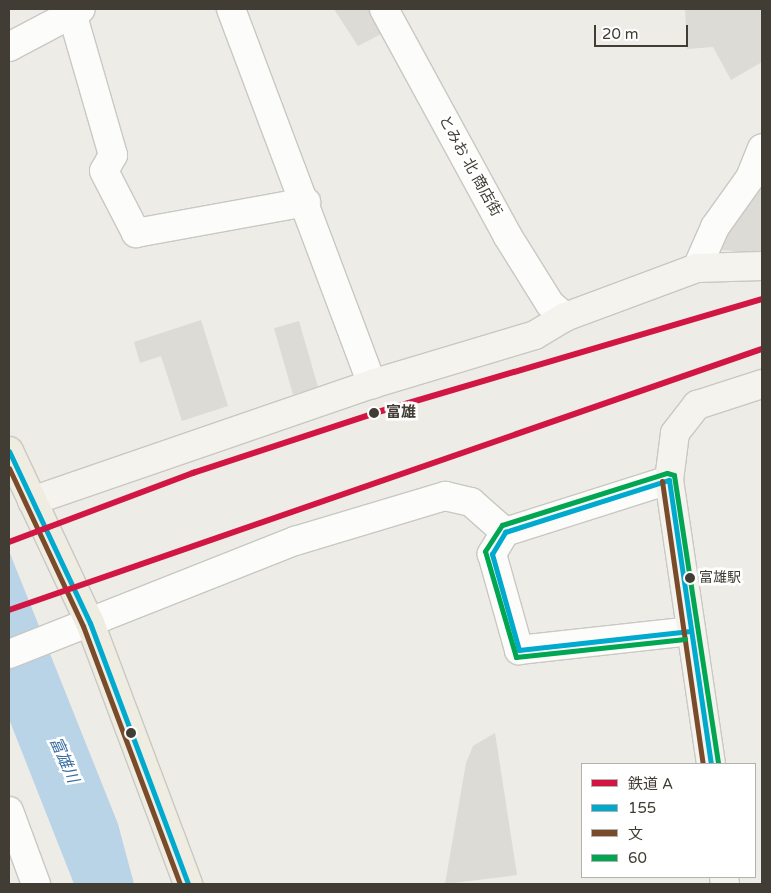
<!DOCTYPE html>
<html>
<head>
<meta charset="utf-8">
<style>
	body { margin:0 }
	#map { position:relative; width:771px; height:893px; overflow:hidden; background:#edece6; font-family:"Varela Round","Noto Sans JP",sans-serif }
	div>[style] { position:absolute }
	.parking>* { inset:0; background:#dcdbd6; transform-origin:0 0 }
	.water>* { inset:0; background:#b9d3e7 }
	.roads { filter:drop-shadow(1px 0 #c9c8c2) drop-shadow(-1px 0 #c9c8c2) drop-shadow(0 1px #c9c8c2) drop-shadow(0 -1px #c9c8c2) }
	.street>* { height:28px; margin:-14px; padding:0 14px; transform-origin:14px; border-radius:14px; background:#fcfcfb }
	.secondary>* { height:28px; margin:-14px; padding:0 14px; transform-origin:14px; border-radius:14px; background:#f5f3ed }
	.primary>* { height:28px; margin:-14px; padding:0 14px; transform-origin:14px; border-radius:14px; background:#efece2 }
	.bus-1>* { height:5px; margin:-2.5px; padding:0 2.5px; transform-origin:2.5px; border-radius:2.5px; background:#00a9ce }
	.bus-2>* { height:5px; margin:-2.5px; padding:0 2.5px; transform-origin:2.5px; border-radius:2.5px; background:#7a4b2a }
	.bus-3>* { height:5px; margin:-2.5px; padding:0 2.5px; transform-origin:2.5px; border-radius:2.5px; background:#00a651 }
	.rail-1>* { height:6px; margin:-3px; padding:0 3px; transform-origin:3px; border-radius:3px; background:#d21644 }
	.dots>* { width:14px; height:14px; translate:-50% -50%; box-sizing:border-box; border:2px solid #fff; border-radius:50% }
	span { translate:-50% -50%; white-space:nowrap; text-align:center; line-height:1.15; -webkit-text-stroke:5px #fff; paint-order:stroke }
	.bus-label { font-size:14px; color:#413d34 }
	.left { translate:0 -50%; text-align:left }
	.street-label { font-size:15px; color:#413d34 }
	.stop-label { font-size:15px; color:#413d34; font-weight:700 }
	.water-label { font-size:16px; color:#386ea2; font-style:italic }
	.frame { position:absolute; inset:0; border:10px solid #413d34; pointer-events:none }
	.legend { position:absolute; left:581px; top:763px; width:175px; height:115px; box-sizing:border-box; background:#fff; border:1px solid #b3b1ae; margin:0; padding:6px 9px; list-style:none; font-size:15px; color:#413d34 }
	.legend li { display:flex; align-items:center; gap:10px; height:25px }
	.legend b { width:25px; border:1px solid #b3b1ae }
	.scale { position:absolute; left:594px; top:25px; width:94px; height:22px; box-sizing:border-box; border:2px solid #413d34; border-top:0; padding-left:6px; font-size:15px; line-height:18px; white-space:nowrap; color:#413d34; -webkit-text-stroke:4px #fff; paint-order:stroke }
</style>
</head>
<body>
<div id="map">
	<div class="parking">
		<div style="clip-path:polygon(334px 9px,375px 9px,387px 31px,358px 46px)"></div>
		<div style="clip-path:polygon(685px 9px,762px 9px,762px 62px,731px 80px,713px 47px,687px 49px)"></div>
		<div style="clip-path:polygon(762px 190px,762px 253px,722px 250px,715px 243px,752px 191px)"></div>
		<div style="clip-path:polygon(201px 320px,228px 406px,182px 421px,161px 356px,140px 363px,134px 342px)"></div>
		<div style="left:299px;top:321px;width:69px;height:26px;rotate:74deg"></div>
		<div style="clip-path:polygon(495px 733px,517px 875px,445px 884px,466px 763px,473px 746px)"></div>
	</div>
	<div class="water">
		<div style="clip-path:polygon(9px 551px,118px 824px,134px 884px,74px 884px,9px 719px)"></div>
	</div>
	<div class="roads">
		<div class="street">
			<div style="left:231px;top:9px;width:401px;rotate:69.4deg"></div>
			<div style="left:384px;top:9px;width:257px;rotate:61.4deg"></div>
			<div style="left:507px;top:235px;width:81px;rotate:58.1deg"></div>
			<div style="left:550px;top:304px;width:20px;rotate:41deg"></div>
			<div style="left:72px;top:13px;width:148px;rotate:73.9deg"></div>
			<div style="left:113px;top:155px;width:18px;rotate:119deg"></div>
			<div style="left:104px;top:171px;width:70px;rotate:62.7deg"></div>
			<div style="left:136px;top:233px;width:173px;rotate:-10.3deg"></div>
			<div style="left:9px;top:47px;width:81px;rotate:-27.8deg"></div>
			<div style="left:697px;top:268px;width:45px;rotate:-66.3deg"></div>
			<div style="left:715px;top:227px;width:60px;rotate:-54.5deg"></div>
			<div style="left:750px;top:178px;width:32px;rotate:-68deg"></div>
			<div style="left:669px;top:480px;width:172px;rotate:162.4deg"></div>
			<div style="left:505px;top:532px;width:26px;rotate:121deg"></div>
			<div style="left:492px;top:554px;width:100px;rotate:74.3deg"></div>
			<div style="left:519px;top:650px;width:172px;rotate:-6.3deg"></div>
			<div style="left:9px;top:654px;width:308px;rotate:-21.6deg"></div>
			<div style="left:295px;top:541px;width:157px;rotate:-16.7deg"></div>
			<div style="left:445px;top:496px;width:27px;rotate:13deg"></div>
			<div style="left:471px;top:502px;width:45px;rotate:41.4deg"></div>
			<div style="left:9px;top:811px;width:78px;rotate:69.7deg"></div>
		</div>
		<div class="secondary">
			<div style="left:32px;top:501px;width:360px;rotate:-19deg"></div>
			<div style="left:372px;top:384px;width:170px;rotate:-16.7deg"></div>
			<div style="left:535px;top:335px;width:35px;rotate:-31deg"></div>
			<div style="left:565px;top:317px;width:141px;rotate:-20.4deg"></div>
			<div style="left:697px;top:268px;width:65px;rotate:-1.8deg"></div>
			<div style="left:711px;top:764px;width:287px;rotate:-98.4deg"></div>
			<div style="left:669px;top:480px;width:47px;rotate:-82.7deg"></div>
			<div style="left:675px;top:433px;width:36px;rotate:-52deg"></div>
			<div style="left:697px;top:405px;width:68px;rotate:-17.9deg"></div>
			<div style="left:724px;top:877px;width:7px;rotate:82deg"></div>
		</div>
		<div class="primary">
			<div style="left:9px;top:451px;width:190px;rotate:64.8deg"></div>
			<div style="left:90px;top:623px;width:279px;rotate:69.4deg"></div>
		</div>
	</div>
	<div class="bus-1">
		<div style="left:9px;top:451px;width:190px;rotate:64.8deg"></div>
		<div style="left:90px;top:623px;width:279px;rotate:69.4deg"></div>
		<div style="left:690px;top:631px;width:172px;rotate:173.7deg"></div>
		<div style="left:519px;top:650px;width:100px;rotate:-105.7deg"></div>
		<div style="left:492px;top:554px;width:26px;rotate:-59deg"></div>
		<div style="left:505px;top:532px;width:172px;rotate:-17.6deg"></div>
		<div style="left:669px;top:480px;width:287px;rotate:81.6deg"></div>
	</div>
	<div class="bus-2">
		<div style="left:9px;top:468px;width:174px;rotate:64.9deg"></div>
		<div style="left:83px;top:626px;width:276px;rotate:69.4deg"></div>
		<div style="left:662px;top:481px;width:286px;rotate:81.8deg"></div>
	</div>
	<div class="bus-3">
		<div style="left:685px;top:639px;width:170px;rotate:173.9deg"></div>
		<div style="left:516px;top:657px;width:110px;rotate:-106.3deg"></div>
		<div style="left:485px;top:551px;width:31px;rotate:-57deg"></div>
		<div style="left:502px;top:525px;width:173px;rotate:-17.5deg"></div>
		<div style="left:667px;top:473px;width:7px;rotate:16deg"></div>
		<div style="left:674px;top:475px;width:291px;rotate:81.3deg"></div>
	</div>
	<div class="rail-1">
		<div style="left:9px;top:542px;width:197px;rotate:-20.6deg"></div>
		<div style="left:193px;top:473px;width:195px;rotate:-18.2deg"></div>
		<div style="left:378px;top:412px;width:400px;rotate:-16.4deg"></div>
		<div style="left:9px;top:610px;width:797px;rotate:-19.12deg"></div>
	</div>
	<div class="dots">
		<div style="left:374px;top:413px;background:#413d34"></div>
		<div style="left:690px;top:578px;background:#413d34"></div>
		<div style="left:131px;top:733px;background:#413d34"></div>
	</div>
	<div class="bus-label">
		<span class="left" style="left:699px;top:578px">富雄駅</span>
	</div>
	<div class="street-label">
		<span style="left:470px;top:166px;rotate:61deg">とみお 北 商店街</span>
	</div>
	<div class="stop-label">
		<span class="left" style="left:386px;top:413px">富雄</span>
	</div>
	<div class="water-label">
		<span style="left:64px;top:760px;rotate:66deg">富雄川</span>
	</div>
	<div class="frame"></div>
	<ul class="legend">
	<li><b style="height:6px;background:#d21644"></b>鉄道 A</li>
	<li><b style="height:6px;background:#00a9ce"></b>155</li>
	<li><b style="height:6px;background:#7a4b2a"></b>文</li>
	<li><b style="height:6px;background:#00a651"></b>60</li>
	</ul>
	<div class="scale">20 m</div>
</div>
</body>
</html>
